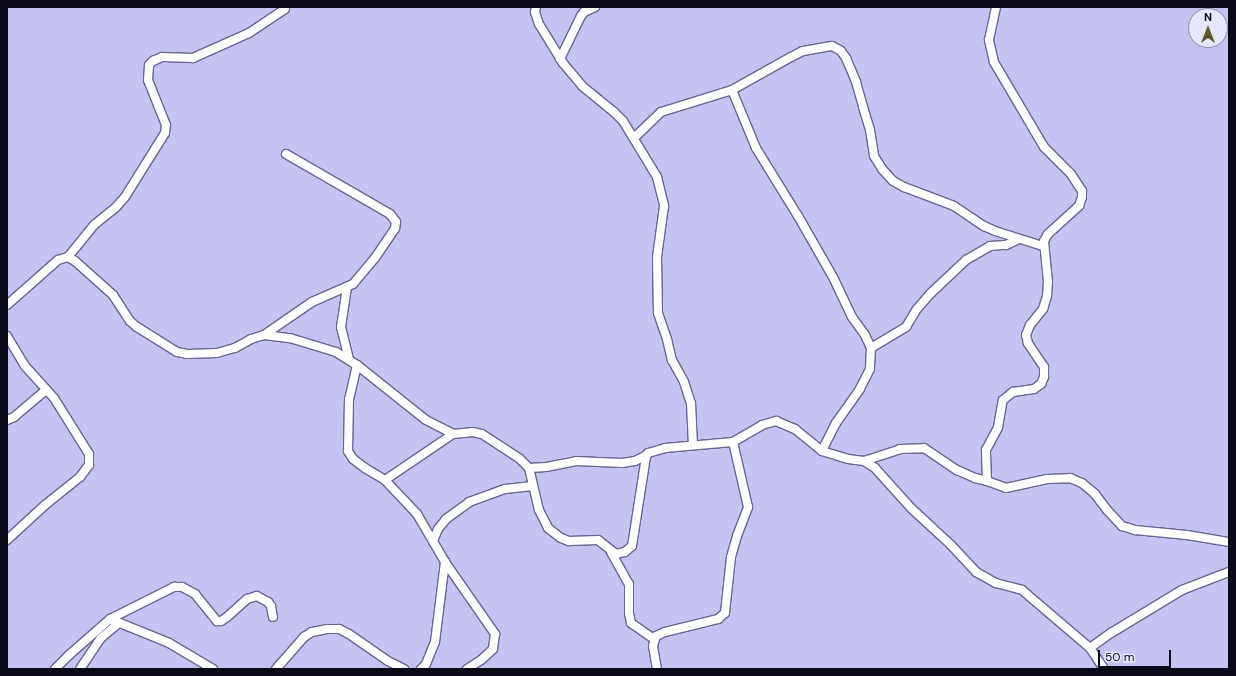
<!DOCTYPE html>
<html>
<head>
<meta charset="utf-8">
<style>
	body { margin:0 }
	#map { position:relative; width:1236px; height:676px; overflow:hidden; background:#c4c3f2; font-family:"DM Sans",sans-serif }
	div>[style] { position:absolute }
	.roads { filter:drop-shadow(1px 0 #686690) drop-shadow(-1px 0 #686690) drop-shadow(0 1px #686690) drop-shadow(0 -1px #686690) }
	.street>* { height:8px; margin:-4px; padding:0 4px; transform-origin:4px; border-radius:4px; background:#fff }
	span { translate:-50% -50%; white-space:nowrap; text-align:center; line-height:1.15; -webkit-text-stroke:3px #e6e7ff; paint-order:stroke }
	.frame { position:absolute; inset:0; border:8px solid #0b0a19; pointer-events:none }
	.north { position:absolute; left:1188px; top:8px; width:40px; height:40px; box-sizing:border-box; background:#e6e7ff; border:1px solid #8e8fa3; border-radius:50%; rotate:0deg; font-size:11px; font-weight:700; line-height:16px; text-align:center; color:#0b0a19 }
	.north::after { content:''; display:block; margin:auto; width:14px; height:18px; background:#5e5b27; clip-path:polygon(50% 0,100% 100%,50% 72%,0 100%) }
	.scale { position:absolute; left:1098px; top:650px; width:73px; height:18px; box-sizing:border-box; border:2px solid #0b0a19; border-top:0; padding-left:5px; font-size:12px; line-height:14px; white-space:nowrap; color:#0b0a19; -webkit-text-stroke:3px #e6e7ff; paint-order:stroke }
</style>
</head>
<body>
<div id="map">
	<div class="roads">
		<div class="street">
			<div style="left:536px;top:7px;width:5px;rotate:101deg"></div>
			<div style="left:535px;top:12px;width:13px;rotate:72deg"></div>
			<div style="left:539px;top:24px;width:46px;rotate:58.4deg"></div>
			<div style="left:563px;top:63px;width:30px;rotate:50deg"></div>
			<div style="left:582px;top:86px;width:41px;rotate:39.1deg"></div>
			<div style="left:614px;top:112px;width:13px;rotate:45deg"></div>
			<div style="left:623px;top:121px;width:66px;rotate:58.7deg"></div>
			<div style="left:657px;top:177px;width:30px;rotate:76deg"></div>
			<div style="left:664px;top:206px;width:51px;rotate:97.8deg"></div>
			<div style="left:657px;top:257px;width:56px;rotate:89deg"></div>
			<div style="left:658px;top:313px;width:28px;rotate:71deg"></div>
			<div style="left:667px;top:339px;width:22px;rotate:77deg"></div>
			<div style="left:672px;top:360px;width:25px;rotate:61deg"></div>
			<div style="left:684px;top:382px;width:22px;rotate:72deg"></div>
			<div style="left:691px;top:403px;width:42px;rotate:87.3deg"></div>
			<div style="left:560px;top:59px;width:48px;rotate:-64deg"></div>
			<div style="left:581px;top:16px;width:5px;rotate:-53deg"></div>
			<div style="left:584px;top:12px;width:12px;rotate:-24deg"></div>
			<div style="left:732px;top:90px;width:63px;rotate:67.5deg"></div>
			<div style="left:756px;top:148px;width:80px;rotate:58.3deg"></div>
			<div style="left:798px;top:216px;width:70px;rotate:60.2deg"></div>
			<div style="left:833px;top:277px;width:44px;rotate:64.6deg"></div>
			<div style="left:852px;top:317px;width:22px;rotate:54deg"></div>
			<div style="left:865px;top:335px;width:14px;rotate:65deg"></div>
			<div style="left:871px;top:348px;width:21px;rotate:93deg"></div>
			<div style="left:870px;top:369px;width:22px;rotate:117deg"></div>
			<div style="left:860px;top:389px;width:42px;rotate:125.2deg"></div>
			<div style="left:836px;top:423px;width:31px;rotate:117deg"></div>
			<div style="left:634px;top:138px;width:37px;rotate:-44deg"></div>
			<div style="left:661px;top:112px;width:74px;rotate:-17.2deg"></div>
			<div style="left:732px;top:90px;width:68px;rotate:-29.2deg"></div>
			<div style="left:791px;top:57px;width:13px;rotate:-27deg"></div>
			<div style="left:803px;top:51px;width:29px;rotate:-10deg"></div>
			<div style="left:832px;top:46px;width:10px;rotate:29deg"></div>
			<div style="left:841px;top:51px;width:9px;rotate:54deg"></div>
			<div style="left:846px;top:58px;width:26px;rotate:67deg"></div>
			<div style="left:856px;top:82px;width:26px;rotate:74deg"></div>
			<div style="left:863px;top:107px;width:24px;rotate:73deg"></div>
			<div style="left:870px;top:130px;width:26px;rotate:81deg"></div>
			<div style="left:874px;top:156px;width:15px;rotate:58deg"></div>
			<div style="left:882px;top:169px;width:16px;rotate:47deg"></div>
			<div style="left:893px;top:181px;width:13px;rotate:29deg"></div>
			<div style="left:904px;top:187px;width:53px;rotate:20.8deg"></div>
			<div style="left:954px;top:206px;width:36px;rotate:34deg"></div>
			<div style="left:984px;top:226px;width:12px;rotate:24deg"></div>
			<div style="left:995px;top:231px;width:50px;rotate:17.4deg"></div>
			<div style="left:68px;top:257px;width:41px;rotate:-50.9deg"></div>
			<div style="left:94px;top:225px;width:28px;rotate:-39deg"></div>
			<div style="left:116px;top:207px;width:13px;rotate:-48deg"></div>
			<div style="left:125px;top:197px;width:75px;rotate:-58deg"></div>
			<div style="left:165px;top:133px;width:8px;rotate:-83deg"></div>
			<div style="left:166px;top:125px;width:48px;rotate:-111.8deg"></div>
			<div style="left:148px;top:80px;width:15px;rotate:-86deg"></div>
			<div style="left:149px;top:65px;width:6px;rotate:-45deg"></div>
			<div style="left:153px;top:61px;width:10px;rotate:-24deg"></div>
			<div style="left:162px;top:57px;width:31px;rotate:2deg"></div>
			<div style="left:193px;top:58px;width:61px;rotate:-24.1deg"></div>
			<div style="left:249px;top:33px;width:43px;rotate:-33.7deg"></div>
			<div style="left:347px;top:287px;width:40px;rotate:98.5deg"></div>
			<div style="left:341px;top:327px;width:34px;rotate:76deg"></div>
			<div style="left:7px;top:305px;width:68px;rotate:-41.4deg"></div>
			<div style="left:58px;top:260px;width:10px;rotate:-17deg"></div>
			<div style="left:68px;top:257px;width:8px;rotate:30deg"></div>
			<div style="left:75px;top:261px;width:51px;rotate:41.8deg"></div>
			<div style="left:113px;top:295px;width:31px;rotate:57deg"></div>
			<div style="left:130px;top:321px;width:9px;rotate:41deg"></div>
			<div style="left:137px;top:327px;width:47px;rotate:32deg"></div>
			<div style="left:177px;top:352px;width:10px;rotate:11deg"></div>
			<div style="left:187px;top:354px;width:30px;rotate:-2deg"></div>
			<div style="left:217px;top:353px;width:19px;rotate:-16deg"></div>
			<div style="left:235px;top:348px;width:18px;rotate:-29deg"></div>
			<div style="left:251px;top:339px;width:14px;rotate:-17deg"></div>
			<div style="left:264px;top:335px;width:26px;rotate:7deg"></div>
			<div style="left:290px;top:338px;width:48px;rotate:16.9deg"></div>
			<div style="left:336px;top:352px;width:25px;rotate:32deg"></div>
			<div style="left:357px;top:365px;width:88px;rotate:38.6deg"></div>
			<div style="left:426px;top:420px;width:30px;rotate:27deg"></div>
			<div style="left:453px;top:434px;width:20px;rotate:-6deg"></div>
			<div style="left:473px;top:432px;width:9px;rotate:13deg"></div>
			<div style="left:482px;top:434px;width:45px;rotate:33.3deg"></div>
			<div style="left:520px;top:459px;width:13px;rotate:45deg"></div>
			<div style="left:529px;top:468px;width:43px;rotate:76.6deg"></div>
			<div style="left:539px;top:510px;width:20px;rotate:63deg"></div>
			<div style="left:548px;top:528px;width:16px;rotate:38deg"></div>
			<div style="left:561px;top:538px;width:9px;rotate:21deg"></div>
			<div style="left:569px;top:541px;width:29px;rotate:-2deg"></div>
			<div style="left:598px;top:540px;width:23px;rotate:38deg"></div>
			<div style="left:616px;top:554px;width:9px;rotate:-13deg"></div>
			<div style="left:625px;top:552px;width:9px;rotate:-41deg"></div>
			<div style="left:632px;top:546px;width:90px;rotate:-81.1deg"></div>
			<div style="left:646px;top:457px;width:4px;rotate:-63deg"></div>
			<div style="left:648px;top:453px;width:18px;rotate:-16deg"></div>
			<div style="left:665px;top:448px;width:68px;rotate:-5deg"></div>
			<div style="left:733px;top:442px;width:34px;rotate:-30deg"></div>
			<div style="left:762px;top:425px;width:15px;rotate:-16deg"></div>
			<div style="left:776px;top:421px;width:21px;rotate:23deg"></div>
			<div style="left:795px;top:429px;width:35px;rotate:39deg"></div>
			<div style="left:822px;top:451px;width:27px;rotate:17deg"></div>
			<div style="left:848px;top:459px;width:16px;rotate:7deg"></div>
			<div style="left:864px;top:461px;width:38px;rotate:-18deg"></div>
			<div style="left:900px;top:449px;width:24px;rotate:-2deg"></div>
			<div style="left:924px;top:448px;width:40px;rotate:34deg"></div>
			<div style="left:957px;top:470px;width:20px;rotate:24deg"></div>
			<div style="left:975px;top:478px;width:12px;rotate:14deg"></div>
			<div style="left:987px;top:481px;width:20px;rotate:20deg"></div>
			<div style="left:1006px;top:488px;width:42px;rotate:-12.4deg"></div>
			<div style="left:1047px;top:479px;width:23px;rotate:-2deg"></div>
			<div style="left:1070px;top:478px;width:13px;rotate:23deg"></div>
			<div style="left:1082px;top:483px;width:17px;rotate:40deg"></div>
			<div style="left:1095px;top:494px;width:21px;rotate:53deg"></div>
			<div style="left:1108px;top:511px;width:21px;rotate:47deg"></div>
			<div style="left:1122px;top:526px;width:14px;rotate:17deg"></div>
			<div style="left:1135px;top:530px;width:52px;rotate:5.5deg"></div>
			<div style="left:1187px;top:535px;width:43px;rotate:9.5deg"></div>
			<div style="left:264px;top:335px;width:58px;rotate:-34.5deg"></div>
			<div style="left:312px;top:302px;width:45px;rotate:-23.7deg"></div>
			<div style="left:353px;top:284px;width:34px;rotate:-50deg"></div>
			<div style="left:375px;top:258px;width:36px;rotate:-56deg"></div>
			<div style="left:395px;top:228px;width:6px;rotate:-81deg"></div>
			<div style="left:396px;top:222px;width:10px;rotate:-127deg"></div>
			<div style="left:390px;top:214px;width:120px;rotate:-150deg"></div>
			<div style="left:7px;top:336px;width:35px;rotate:59deg"></div>
			<div style="left:25px;top:366px;width:43px;rotate:47.8deg"></div>
			<div style="left:54px;top:398px;width:66px;rotate:58deg"></div>
			<div style="left:89px;top:454px;width:11px;rotate:90deg"></div>
			<div style="left:89px;top:465px;width:15px;rotate:127deg"></div>
			<div style="left:80px;top:477px;width:45px;rotate:141.3deg"></div>
			<div style="left:45px;top:505px;width:52px;rotate:137.4deg"></div>
			<div style="left:871px;top:348px;width:41px;rotate:-31deg"></div>
			<div style="left:906px;top:327px;width:21px;rotate:-59deg"></div>
			<div style="left:917px;top:309px;width:21px;rotate:-49deg"></div>
			<div style="left:931px;top:293px;width:48px;rotate:-43.3deg"></div>
			<div style="left:966px;top:260px;width:28px;rotate:-30deg"></div>
			<div style="left:990px;top:246px;width:16px;rotate:-4deg"></div>
			<div style="left:1006px;top:245px;width:14px;rotate:-25deg"></div>
			<div style="left:357px;top:365px;width:35px;rotate:103deg"></div>
			<div style="left:349px;top:399px;width:52px;rotate:91.1deg"></div>
			<div style="left:348px;top:451px;width:9px;rotate:58deg"></div>
			<div style="left:353px;top:459px;width:15px;rotate:37deg"></div>
			<div style="left:365px;top:468px;width:23px;rotate:31deg"></div>
			<div style="left:385px;top:480px;width:47px;rotate:46.7deg"></div>
			<div style="left:417px;top:514px;width:56px;rotate:59.7deg"></div>
			<div style="left:445px;top:562px;width:88px;rotate:55.2deg"></div>
			<div style="left:495px;top:634px;width:15px;rotate:98deg"></div>
			<div style="left:493px;top:649px;width:16px;rotate:137deg"></div>
			<div style="left:481px;top:660px;width:17px;rotate:147deg"></div>
			<div style="left:7px;top:420px;width:8px;rotate:-23deg"></div>
			<div style="left:14px;top:417px;width:42px;rotate:-40.2deg"></div>
			<div style="left:864px;top:461px;width:13px;rotate:32deg"></div>
			<div style="left:875px;top:468px;width:54px;rotate:48deg"></div>
			<div style="left:911px;top:508px;width:54px;rotate:42.8deg"></div>
			<div style="left:951px;top:545px;width:37px;rotate:47deg"></div>
			<div style="left:976px;top:572px;width:23px;rotate:29deg"></div>
			<div style="left:996px;top:583px;width:27px;rotate:15deg"></div>
			<div style="left:1022px;top:590px;width:89px;rotate:40.5deg"></div>
			<div style="left:1090px;top:648px;width:25px;rotate:56deg"></div>
			<div style="left:529px;top:468px;width:17px;rotate:-3deg"></div>
			<div style="left:546px;top:467px;width:31px;rotate:-11deg"></div>
			<div style="left:576px;top:461px;width:46px;rotate:2.5deg"></div>
			<div style="left:622px;top:463px;width:13px;rotate:-9deg"></div>
			<div style="left:635px;top:461px;width:13px;rotate:-27deg"></div>
			<div style="left:385px;top:480px;width:82px;rotate:-34.1deg"></div>
			<div style="left:987px;top:481px;width:31px;rotate:-92deg"></div>
			<div style="left:986px;top:450px;width:26px;rotate:-62deg"></div>
			<div style="left:998px;top:427px;width:27px;rotate:-80deg"></div>
			<div style="left:1003px;top:400px;width:13px;rotate:-39deg"></div>
			<div style="left:1013px;top:392px;width:21px;rotate:-8deg"></div>
			<div style="left:1034px;top:389px;width:9px;rotate:-36deg"></div>
			<div style="left:1041px;top:384px;width:8px;rotate:-67deg"></div>
			<div style="left:1044px;top:377px;width:10px;rotate:-90deg"></div>
			<div style="left:1044px;top:367px;width:29px;rotate:-124deg"></div>
			<div style="left:1028px;top:343px;width:8px;rotate:-104deg"></div>
			<div style="left:1026px;top:335px;width:11px;rotate:-68deg"></div>
			<div style="left:1030px;top:325px;width:21px;rotate:-51deg"></div>
			<div style="left:1043px;top:309px;width:14px;rotate:-73deg"></div>
			<div style="left:1047px;top:296px;width:14px;rotate:-86deg"></div>
			<div style="left:1048px;top:282px;width:41px;rotate:-95.6deg"></div>
			<div style="left:1044px;top:241px;width:8px;rotate:-60deg"></div>
			<div style="left:1048px;top:234px;width:42px;rotate:-42.1deg"></div>
			<div style="left:1079px;top:206px;width:9px;rotate:-72deg"></div>
			<div style="left:1082px;top:197px;width:6px;rotate:-90deg"></div>
			<div style="left:1082px;top:191px;width:20px;rotate:-123deg"></div>
			<div style="left:1071px;top:174px;width:38px;rotate:-135deg"></div>
			<div style="left:1044px;top:147px;width:99px;rotate:-120.5deg"></div>
			<div style="left:994px;top:62px;width:23px;rotate:-103deg"></div>
			<div style="left:989px;top:40px;width:34px;rotate:-78deg"></div>
			<div style="left:433px;top:541px;width:13px;rotate:-67deg"></div>
			<div style="left:438px;top:529px;width:13px;rotate:-51deg"></div>
			<div style="left:446px;top:519px;width:29px;rotate:-36deg"></div>
			<div style="left:469px;top:502px;width:38px;rotate:-20deg"></div>
			<div style="left:505px;top:489px;width:28px;rotate:-6deg"></div>
			<div style="left:611px;top:552px;width:37px;rotate:61deg"></div>
			<div style="left:629px;top:584px;width:29px;rotate:90deg"></div>
			<div style="left:629px;top:613px;width:10px;rotate:79deg"></div>
			<div style="left:631px;top:623px;width:28px;rotate:35deg"></div>
			<div style="left:110px;top:619px;width:64px;rotate:22.1deg"></div>
			<div style="left:169px;top:643px;width:51px;rotate:30.6deg"></div>
			<div style="left:1090px;top:648px;width:26px;rotate:-36deg"></div>
			<div style="left:1111px;top:633px;width:83px;rotate:-31.2deg"></div>
			<div style="left:1182px;top:590px;width:50px;rotate:-21deg"></div>
			<div style="left:55px;top:669px;width:20px;rotate:-45deg"></div>
			<div style="left:69px;top:655px;width:55px;rotate:-41.3deg"></div>
			<div style="left:110px;top:619px;width:72px;rotate:-26.6deg"></div>
			<div style="left:174px;top:587px;width:8px"></div>
			<div style="left:182px;top:587px;width:15px;rotate:28deg"></div>
			<div style="left:195px;top:594px;width:35px;rotate:51deg"></div>
			<div style="left:217px;top:621px;width:4px"></div>
			<div style="left:221px;top:621px;width:7px;rotate:-34deg"></div>
			<div style="left:227px;top:617px;width:27px;rotate:-42deg"></div>
			<div style="left:247px;top:599px;width:10px;rotate:-17deg"></div>
			<div style="left:257px;top:596px;width:13px;rotate:29deg"></div>
			<div style="left:268px;top:602px;width:5px;rotate:53deg"></div>
			<div style="left:271px;top:606px;width:11px;rotate:80deg"></div>
			<div style="left:80px;top:669px;width:37px;rotate:-56deg"></div>
			<div style="left:101px;top:638px;width:23px;rotate:-40deg"></div>
			<div style="left:276px;top:669px;width:43px;rotate:-48.8deg"></div>
			<div style="left:304px;top:637px;width:9px;rotate:-32deg"></div>
			<div style="left:312px;top:632px;width:15px;rotate:-11deg"></div>
			<div style="left:327px;top:629px;width:12px"></div>
			<div style="left:339px;top:629px;width:11px;rotate:27deg"></div>
			<div style="left:349px;top:634px;width:47px;rotate:34.7deg"></div>
			<div style="left:388px;top:661px;width:18px;rotate:27deg"></div>
			<div style="left:421px;top:669px;width:7px;rotate:-45deg"></div>
			<div style="left:426px;top:664px;width:24px;rotate:-68deg"></div>
			<div style="left:435px;top:642px;width:81px;rotate:-82.9deg"></div>
			<div style="left:657px;top:669px;width:23px;rotate:-100deg"></div>
			<div style="left:653px;top:646px;width:10px;rotate:-73deg"></div>
			<div style="left:656px;top:636px;width:10px;rotate:-24deg"></div>
			<div style="left:665px;top:632px;width:55px;rotate:-13.8deg"></div>
			<div style="left:718px;top:619px;width:9px;rotate:-41deg"></div>
			<div style="left:725px;top:613px;width:56px;rotate:-83.9deg"></div>
			<div style="left:731px;top:557px;width:22px;rotate:-74deg"></div>
			<div style="left:737px;top:536px;width:31px;rotate:-69deg"></div>
			<div style="left:748px;top:507px;width:67px;rotate:-103deg"></div>
		</div>
	</div>
	<div class="frame"></div>
	<div class="north">N</div>
	<div class="scale">50 m</div>
</div>
</body>
</html>
